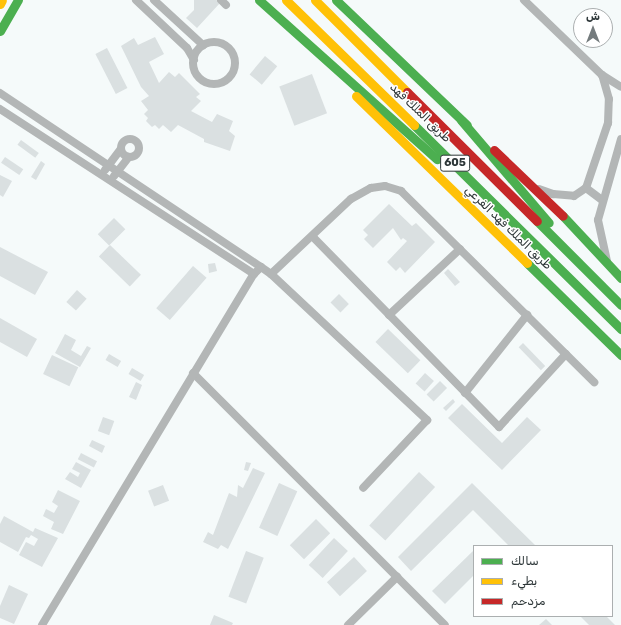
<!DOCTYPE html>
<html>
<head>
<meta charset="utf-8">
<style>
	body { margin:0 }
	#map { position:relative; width:621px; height:625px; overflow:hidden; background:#f5fafa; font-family:Rubik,Cairo,sans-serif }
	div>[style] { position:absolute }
	.building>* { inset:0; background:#dae0e1; transform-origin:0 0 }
	.street>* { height:8px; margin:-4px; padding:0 4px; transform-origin:4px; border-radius:4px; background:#b3b6b6 }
	.street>.ring { margin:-4px; padding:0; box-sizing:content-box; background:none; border:8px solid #b3b6b6; border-radius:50% }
	.fast>* { height:9px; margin:-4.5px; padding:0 4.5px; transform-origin:4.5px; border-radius:4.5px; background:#4caf50 }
	.slow>* { height:9px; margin:-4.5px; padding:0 4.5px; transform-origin:4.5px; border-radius:4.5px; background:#ffc107 }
	.jam>* { height:9px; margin:-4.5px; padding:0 4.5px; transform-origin:4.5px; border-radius:4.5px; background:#c62828 }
	span { translate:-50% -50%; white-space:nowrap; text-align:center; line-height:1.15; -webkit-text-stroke:3px #fff; paint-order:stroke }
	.shield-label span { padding:1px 3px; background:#fff; border:1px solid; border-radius:3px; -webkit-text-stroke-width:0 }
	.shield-label { font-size:11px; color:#2e3739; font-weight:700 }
	.street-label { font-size:12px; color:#2e3739 }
	.legend { position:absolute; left:473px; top:545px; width:140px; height:72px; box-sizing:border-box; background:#fff; border:1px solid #abafb0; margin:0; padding:5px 7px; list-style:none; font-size:12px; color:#2e3739 }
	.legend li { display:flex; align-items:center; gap:8px; height:20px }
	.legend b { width:20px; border:1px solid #abafb0 }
	.north { position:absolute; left:573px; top:8px; width:40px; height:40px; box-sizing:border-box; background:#fff; border:1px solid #abafb0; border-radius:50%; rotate:0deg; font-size:11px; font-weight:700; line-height:16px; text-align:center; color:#2e3739 }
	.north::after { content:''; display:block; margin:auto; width:14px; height:18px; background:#747b7d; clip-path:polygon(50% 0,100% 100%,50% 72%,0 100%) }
</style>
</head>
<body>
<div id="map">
	<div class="building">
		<div style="clip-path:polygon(194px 0,216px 0,220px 3px,197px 28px,186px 18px,194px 10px)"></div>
		<div style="clip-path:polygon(155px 37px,164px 54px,149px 62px,159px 83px,169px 72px,175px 77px,179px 73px,200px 94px,196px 97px,201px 101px,191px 111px,212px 122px,217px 114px,233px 121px,229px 131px,235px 136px,230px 151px,204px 142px,204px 139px,178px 125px,171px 132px,163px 125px,159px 129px,155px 125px,152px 127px,146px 121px,148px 118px,144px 114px,148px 110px,141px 101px,149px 96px,141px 87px,121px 46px,134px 38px,138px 45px)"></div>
		<div style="left:107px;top:48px;width:45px;height:13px;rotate:63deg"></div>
		<div style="left:265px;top:56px;width:16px;height:24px;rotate:40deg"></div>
		<div style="left:312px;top:74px;width:42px;height:35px;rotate:69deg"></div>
		<div style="left:21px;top:140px;width:22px;height:6px;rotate:36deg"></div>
		<div style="left:5px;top:157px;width:22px;height:7px;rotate:34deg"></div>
		<div style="clip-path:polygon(41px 161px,45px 164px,36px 180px,31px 177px)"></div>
		<div style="clip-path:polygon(0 175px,12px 181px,3px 197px,0 195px)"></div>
		<div style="clip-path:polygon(389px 204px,412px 226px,416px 223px,435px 242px,405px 273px,400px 267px,396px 271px,387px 262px,407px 241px,403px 238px,401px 240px,393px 228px,373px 248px,364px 239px,368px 235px,363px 230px)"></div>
		<div style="left:114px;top:218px;width:16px;height:23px;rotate:45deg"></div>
		<div style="left:110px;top:245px;width:43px;height:16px;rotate:44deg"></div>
		<div style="clip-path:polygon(0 247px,48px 272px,35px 295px,0 276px)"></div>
		<div style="clip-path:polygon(215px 263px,217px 271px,209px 273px,208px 264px)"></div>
		<div style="left:193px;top:266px;width:18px;height:56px;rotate:41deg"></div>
		<div style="clip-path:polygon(448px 269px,460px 282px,455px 286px,444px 273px)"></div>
		<div style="left:77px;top:290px;width:13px;height:16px;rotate:42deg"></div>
		<div style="left:339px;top:294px;width:14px;height:12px;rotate:45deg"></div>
		<div style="clip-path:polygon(0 318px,37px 339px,27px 357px,0 342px)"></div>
		<div style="left:388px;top:329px;width:45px;height:18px;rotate:44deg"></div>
		<div style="clip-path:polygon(65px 334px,76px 340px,71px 350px,81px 356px,87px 346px,91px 348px,80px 367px,55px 353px)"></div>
		<div style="left:523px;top:343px;width:32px;height:6px;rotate:46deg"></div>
		<div style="left:109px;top:354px;width:14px;height:7px;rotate:30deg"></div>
		<div style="left:52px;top:355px;width:29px;height:21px;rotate:25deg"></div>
		<div style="left:132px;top:368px;width:14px;height:7px;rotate:30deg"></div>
		<div style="left:425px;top:373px;width:12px;height:14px;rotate:42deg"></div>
		<div style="left:440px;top:381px;width:10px;height:19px;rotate:45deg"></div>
		<div style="clip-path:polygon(136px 382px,142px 385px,136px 400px,129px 397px)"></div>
		<div style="clip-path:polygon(453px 399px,455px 402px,446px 411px,443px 408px)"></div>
		<div style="clip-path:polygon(462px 404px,502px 443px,527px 417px,541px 430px,502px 470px,448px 418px)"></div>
		<div style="left:103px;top:417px;width:12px;height:15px;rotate:20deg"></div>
		<div style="clip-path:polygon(92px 440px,105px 446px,102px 453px,89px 446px)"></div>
		<div style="left:81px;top:453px;width:18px;height:7px;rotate:27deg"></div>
		<div style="clip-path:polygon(76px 462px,91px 470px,81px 488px,65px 479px,70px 472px,78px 477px,80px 473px,72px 469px)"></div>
		<div style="clip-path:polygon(246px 462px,251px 463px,248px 471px,244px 470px)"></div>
		<div style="clip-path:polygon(253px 468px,265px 473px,228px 549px,221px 545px,218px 549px,203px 542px,208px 532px,213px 535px,229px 493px,237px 497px,238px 485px,243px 488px)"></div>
		<div style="left:419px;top:472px;width:22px;height:73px;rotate:43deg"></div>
		<div style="left:279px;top:483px;width:20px;height:49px;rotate:24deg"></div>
		<div style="clip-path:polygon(472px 483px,536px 546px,509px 546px,473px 510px,411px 571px,398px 557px)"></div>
		<div style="left:163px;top:485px;width:17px;height:16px;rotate:69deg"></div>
		<div style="clip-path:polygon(58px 490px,80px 501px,63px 534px,51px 529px,54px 522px,43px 516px,46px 509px,54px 513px,58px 506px,52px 502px)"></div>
		<div style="clip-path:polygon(4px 516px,33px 532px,35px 528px,58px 538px,42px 567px,19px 555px,26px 542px,34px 546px,38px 539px,31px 535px,29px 538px,26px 537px,18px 552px,0 542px,0 524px)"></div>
		<div style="left:316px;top:519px;width:20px;height:37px;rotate:45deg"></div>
		<div style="left:334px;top:538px;width:19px;height:37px;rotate:43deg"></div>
		<div style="clip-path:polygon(474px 550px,474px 575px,445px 604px,432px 591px)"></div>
		<div style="left:246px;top:551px;width:19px;height:49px;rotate:21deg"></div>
		<div style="left:354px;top:557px;width:19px;height:37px;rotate:47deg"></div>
		<div style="clip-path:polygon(9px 585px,28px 594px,14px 624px,0 618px,0 606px)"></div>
		<div style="clip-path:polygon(214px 615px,233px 623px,232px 625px,210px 625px)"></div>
		<div style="clip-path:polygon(580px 616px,606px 616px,615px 625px,589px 625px)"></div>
		<div style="clip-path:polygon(546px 619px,552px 625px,539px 625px)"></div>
	</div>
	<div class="street">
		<div style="left:136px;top:0;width:70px;rotate:43.3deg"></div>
		<div style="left:187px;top:48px;width:14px;rotate:60deg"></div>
		<div style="left:154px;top:0;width:67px;rotate:42.6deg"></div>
		<div style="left:221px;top:0;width:7px;rotate:45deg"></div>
		<div style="left:524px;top:0;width:108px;rotate:43.9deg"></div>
		<div style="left:602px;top:75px;width:22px;rotate:32deg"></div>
		<div class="ring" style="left:193px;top:42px;width:34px;height:34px"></div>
		<div style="left:0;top:93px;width:314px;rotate:33.7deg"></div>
		<div style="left:0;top:109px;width:303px;rotate:33deg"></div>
		<div class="ring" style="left:121px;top:139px;width:10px;height:10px"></div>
		<div style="left:105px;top:170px;width:26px;rotate:-53deg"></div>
		<div style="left:114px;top:176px;width:24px;rotate:-52deg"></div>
		<div style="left:586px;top:188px;width:20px;rotate:37deg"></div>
		<div style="left:539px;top:189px;width:15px;rotate:20deg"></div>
		<div style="left:553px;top:194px;width:21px;rotate:5deg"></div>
		<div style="left:574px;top:196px;width:14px;rotate:-34deg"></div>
		<div style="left:586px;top:188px;width:69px;rotate:-71.3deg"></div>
		<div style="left:608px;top:123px;width:24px;rotate:-88deg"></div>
		<div style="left:609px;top:99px;width:25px;rotate:-106deg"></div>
		<div style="left:313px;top:237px;width:266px;rotate:45.6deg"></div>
		<div style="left:499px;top:427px;width:99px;rotate:-47.5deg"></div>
		<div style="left:607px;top:261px;width:42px;rotate:-102.4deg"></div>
		<div style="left:598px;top:220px;width:84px;rotate:-74.1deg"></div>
		<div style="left:271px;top:274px;width:214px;rotate:43.1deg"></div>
		<div style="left:427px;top:420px;width:93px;rotate:133.3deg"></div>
		<div style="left:389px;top:315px;width:97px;rotate:-42.9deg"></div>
		<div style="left:193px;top:373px;width:356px;rotate:45deg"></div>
		<div style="left:465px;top:393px;width:100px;rotate:-51.5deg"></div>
		<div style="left:42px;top:625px;width:410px;rotate:-58.9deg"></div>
		<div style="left:254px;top:274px;width:10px;rotate:-45deg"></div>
		<div style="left:261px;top:267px;width:12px;rotate:35deg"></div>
		<div style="left:271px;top:274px;width:110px;rotate:-43.2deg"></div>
		<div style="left:351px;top:199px;width:23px;rotate:-29deg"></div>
		<div style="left:371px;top:188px;width:14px;rotate:-8deg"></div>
		<div style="left:385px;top:186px;width:17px;rotate:17deg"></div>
		<div style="left:401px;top:191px;width:272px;rotate:44.7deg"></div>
		<div style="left:348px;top:625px;width:69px;rotate:-44.4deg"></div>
	</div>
	<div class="fast">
		<div style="left:259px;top:0;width:239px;rotate:41.8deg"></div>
		<div style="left:336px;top:0;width:181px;rotate:43.7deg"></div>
		<div style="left:0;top:31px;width:36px;rotate:-60deg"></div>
		<div style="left:461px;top:120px;width:135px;rotate:49.5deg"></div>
		<div style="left:414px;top:125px;width:291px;rotate:44.6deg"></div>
		<div style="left:563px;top:216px;width:85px;rotate:46.9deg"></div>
		<div style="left:537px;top:221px;width:119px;rotate:45deg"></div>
		<div style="left:527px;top:263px;width:132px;rotate:44.4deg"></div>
	</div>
	<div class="slow">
		<div style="left:286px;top:0;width:179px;rotate:44.3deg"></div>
		<div style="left:315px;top:0;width:130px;rotate:45deg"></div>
		<div style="left:0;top:4px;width:4px;rotate:-63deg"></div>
		<div style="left:356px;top:96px;width:239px;rotate:44.3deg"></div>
	</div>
	<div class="jam">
		<div style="left:407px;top:92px;width:183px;rotate:44.8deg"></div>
		<div style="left:494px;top:150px;width:95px;rotate:43.7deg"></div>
	</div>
	<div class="shield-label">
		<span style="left:455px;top:163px">605</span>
	</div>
	<div class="street-label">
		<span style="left:420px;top:113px;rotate:44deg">طريق الملك فهد</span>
		<span style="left:508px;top:228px;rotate:44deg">طريق الملك فهد الفرعي</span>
	</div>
	<ul class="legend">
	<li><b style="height:5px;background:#4caf50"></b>سالك</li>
	<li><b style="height:5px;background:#ffc107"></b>بطيء</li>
	<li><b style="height:5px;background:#c62828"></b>مزدحم</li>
	</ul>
	<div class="north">ش</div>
</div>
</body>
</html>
